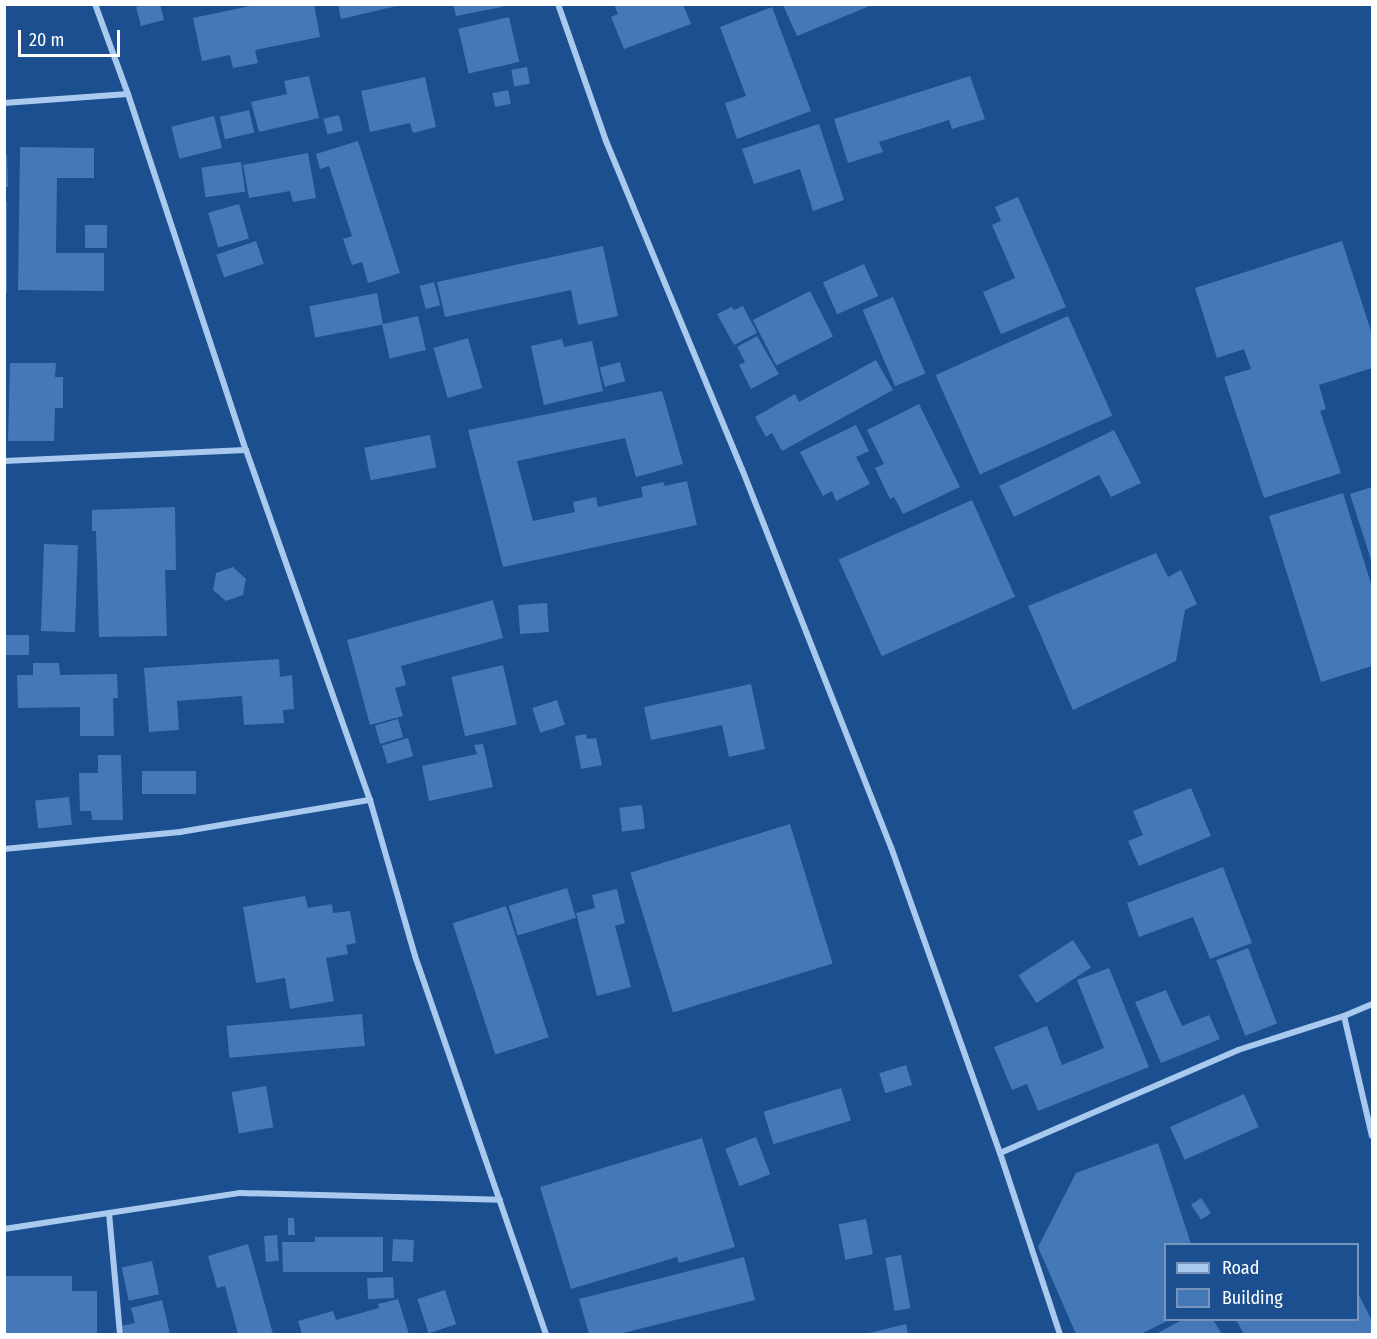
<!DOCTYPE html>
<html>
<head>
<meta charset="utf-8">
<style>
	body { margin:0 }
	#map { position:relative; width:1377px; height:1339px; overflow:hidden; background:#1b4f8f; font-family:"Fira Sans Condensed",sans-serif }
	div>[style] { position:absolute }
	.building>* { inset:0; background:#4478b7; transform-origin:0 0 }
	.street>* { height:6px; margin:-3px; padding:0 3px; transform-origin:3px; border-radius:3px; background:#a9c9ee }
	span { translate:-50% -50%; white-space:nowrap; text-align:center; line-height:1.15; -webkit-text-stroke:6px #1b4f8f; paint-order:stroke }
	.frame { position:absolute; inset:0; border:6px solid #fff; pointer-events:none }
	.legend { position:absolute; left:1164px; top:1243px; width:195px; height:78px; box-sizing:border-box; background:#1b4f8f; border:2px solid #7695bc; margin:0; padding:8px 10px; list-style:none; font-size:18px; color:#fff }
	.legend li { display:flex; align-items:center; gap:12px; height:30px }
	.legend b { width:30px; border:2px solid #7695bc }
	.scale { position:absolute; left:18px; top:30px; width:102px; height:27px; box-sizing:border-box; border:3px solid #fff; border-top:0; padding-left:8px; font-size:18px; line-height:21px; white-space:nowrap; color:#fff; -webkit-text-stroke:4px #1b4f8f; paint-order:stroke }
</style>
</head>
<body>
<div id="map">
	<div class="building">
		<div style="clip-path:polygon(148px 4px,160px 4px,164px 20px,141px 26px,136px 7px)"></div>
		<div style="clip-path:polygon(260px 4px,314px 4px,320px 37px,255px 50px,258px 63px,233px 68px,230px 55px,202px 61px,193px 18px)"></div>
		<div style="clip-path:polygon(338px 4px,401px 4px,401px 5px,341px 19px)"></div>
		<div style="clip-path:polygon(453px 4px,507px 4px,507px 6px,456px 16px)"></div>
		<div style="clip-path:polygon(614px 4px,683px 4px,691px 24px,624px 49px,611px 17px,618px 14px)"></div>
		<div style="clip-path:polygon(783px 5px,872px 5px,797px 36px)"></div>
		<div style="clip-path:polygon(772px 7px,811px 111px,737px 139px,725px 103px,746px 96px,720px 27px)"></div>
		<div style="left:509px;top:17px;width:46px;height:52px;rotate:77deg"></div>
		<div style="left:527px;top:67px;width:17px;height:16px;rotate:80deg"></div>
		<div style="clip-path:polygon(309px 76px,319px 118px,259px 132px,251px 102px,287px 94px,284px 81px)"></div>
		<div style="clip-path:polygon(970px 76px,985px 119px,952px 129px,949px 120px,879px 142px,883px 152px,848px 163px,834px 119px)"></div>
		<div style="clip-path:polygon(425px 77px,436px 127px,413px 133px,410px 123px,370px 132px,361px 91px)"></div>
		<div style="left:508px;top:90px;width:14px;height:16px;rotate:78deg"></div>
		<div style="left:249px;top:110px;width:23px;height:30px;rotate:77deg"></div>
		<div style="left:339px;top:115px;width:16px;height:16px;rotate:76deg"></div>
		<div style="left:214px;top:116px;width:33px;height:44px;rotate:76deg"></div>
		<div style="clip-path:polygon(819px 124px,844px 200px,813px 211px,800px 169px,754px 184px,742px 149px)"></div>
		<div style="clip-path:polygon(358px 141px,400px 273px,368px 283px,362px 262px,352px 265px,343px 239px,352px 236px,329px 166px,320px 169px,316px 154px)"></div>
		<div style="clip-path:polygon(20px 147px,94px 148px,94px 178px,57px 178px,56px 253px,104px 253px,104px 291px,18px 290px)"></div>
		<div style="clip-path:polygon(308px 153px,316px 198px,293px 202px,290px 191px,249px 198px,243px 165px)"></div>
		<div style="clip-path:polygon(4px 155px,7px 155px,8px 187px,4px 187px)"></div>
		<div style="left:241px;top:162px;width:30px;height:40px;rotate:82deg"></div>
		<div style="clip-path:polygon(1018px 197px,1066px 307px,1001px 334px,983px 292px,1015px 278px,992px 225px,1001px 221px,995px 207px)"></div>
		<div style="left:4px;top:202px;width:3px;height:91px"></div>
		<div style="left:239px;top:204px;width:36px;height:32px;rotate:74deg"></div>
		<div style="left:85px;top:225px;width:22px;height:23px"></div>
		<div style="left:256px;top:241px;width:24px;height:42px;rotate:71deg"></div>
		<div style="clip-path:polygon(1342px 241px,1372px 334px,1372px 368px,1319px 385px,1326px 409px,1320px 411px,1341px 473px,1264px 498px,1224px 377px,1251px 369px,1244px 349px,1217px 358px,1195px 288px)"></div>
		<div style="clip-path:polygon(603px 246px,618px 316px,578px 325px,571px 290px,445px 317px,437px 282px)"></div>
		<div style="left:864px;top:264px;width:35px;height:45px;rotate:66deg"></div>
		<div style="left:434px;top:282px;width:24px;height:15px;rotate:75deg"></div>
		<div style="left:810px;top:291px;width:51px;height:64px;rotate:63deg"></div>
		<div style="left:377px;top:293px;width:32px;height:69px;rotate:79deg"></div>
		<div style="left:893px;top:297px;width:83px;height:33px;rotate:67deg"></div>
		<div style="clip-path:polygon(743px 306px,757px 333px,734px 345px,717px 314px,732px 307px,734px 310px)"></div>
		<div style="left:418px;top:316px;width:35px;height:37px;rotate:77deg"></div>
		<div style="left:1068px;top:316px;width:109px;height:145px;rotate:66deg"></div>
		<div style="clip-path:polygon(757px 336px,779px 374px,751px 389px,739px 365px,745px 362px,737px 347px)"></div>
		<div style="left:468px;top:338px;width:52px;height:36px;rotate:74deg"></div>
		<div style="clip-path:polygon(562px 339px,564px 347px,592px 341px,603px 391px,544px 405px,531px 346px)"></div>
		<div style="clip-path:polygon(876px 360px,893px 390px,782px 451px,772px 433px,766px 437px,755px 417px,795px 394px,799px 402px)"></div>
		<div style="left:620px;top:362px;width:20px;height:21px;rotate:75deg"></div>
		<div style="clip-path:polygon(10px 363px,56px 363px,55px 377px,63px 377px,63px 408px,55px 408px,54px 441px,8px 441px)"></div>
		<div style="clip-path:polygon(662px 391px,683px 464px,636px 477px,625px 438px,517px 461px,533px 521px,575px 512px,573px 502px,596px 497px,598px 507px,643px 497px,641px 487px,663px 482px,665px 486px,687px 481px,697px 525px,503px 567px,468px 430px)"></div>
		<div style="clip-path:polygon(919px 404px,960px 487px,903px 514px,894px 497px,890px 499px,875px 468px,884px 464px,867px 430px)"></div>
		<div style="clip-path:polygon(856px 425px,869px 451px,856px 457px,870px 484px,836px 501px,832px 491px,823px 496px,800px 452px)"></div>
		<div style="clip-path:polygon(1114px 430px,1141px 483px,1111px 497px,1099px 475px,1014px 517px,999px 486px)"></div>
		<div style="left:430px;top:435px;width:33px;height:67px;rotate:79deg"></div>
		<div style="clip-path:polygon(1372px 487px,1372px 563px,1350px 494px)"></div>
		<div style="clip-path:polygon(1343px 493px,1372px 587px,1372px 666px,1321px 682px,1269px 516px)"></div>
		<div style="left:972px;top:500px;width:106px;height:146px;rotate:66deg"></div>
		<div style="clip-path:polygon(175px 507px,176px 570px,165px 570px,167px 636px,99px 637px,96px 531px,92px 531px,92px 510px)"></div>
		<div style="left:44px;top:544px;width:34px;height:87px;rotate:2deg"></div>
		<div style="clip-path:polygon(1156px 553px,1168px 577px,1181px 570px,1197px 604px,1185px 610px,1176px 661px,1073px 710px,1028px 606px)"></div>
		<div style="clip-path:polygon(233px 567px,246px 579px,243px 595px,226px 601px,213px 590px,216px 573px)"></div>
		<div style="clip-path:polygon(493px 600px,503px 638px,401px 666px,406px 685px,395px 688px,403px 716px,370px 725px,347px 640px)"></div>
		<div style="left:547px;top:603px;width:29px;height:29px;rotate:86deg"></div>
		<div style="left:4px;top:635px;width:25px;height:20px"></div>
		<div style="clip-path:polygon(279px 659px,280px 677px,292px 675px,294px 709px,283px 710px,284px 723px,244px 725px,242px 696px,177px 701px,179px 730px,149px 732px,144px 668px)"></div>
		<div style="clip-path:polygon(33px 663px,59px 663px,60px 675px,117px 674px,118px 698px,113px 698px,114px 736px,80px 736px,80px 707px,18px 708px,17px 675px,33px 675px)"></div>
		<div style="left:503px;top:665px;width:61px;height:53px;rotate:77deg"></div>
		<div style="clip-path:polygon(751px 684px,765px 749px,729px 757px,722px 725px,651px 740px,644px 707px)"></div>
		<div style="left:557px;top:700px;width:26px;height:26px;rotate:72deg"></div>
		<div style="left:398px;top:719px;width:19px;height:24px;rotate:74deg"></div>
		<div style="clip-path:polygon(586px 734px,587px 739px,596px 738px,602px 765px,581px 769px,575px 736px)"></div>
		<div style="left:408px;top:738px;width:19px;height:27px;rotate:74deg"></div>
		<div style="clip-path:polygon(483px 744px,493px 787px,429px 801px,422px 766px,477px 754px,474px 745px)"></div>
		<div style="clip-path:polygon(98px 755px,121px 755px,123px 820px,92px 820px,91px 811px,80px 811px,79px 773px,98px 773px)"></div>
		<div style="left:142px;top:771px;width:54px;height:23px"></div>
		<div style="clip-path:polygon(1191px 788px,1211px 836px,1139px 866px,1128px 841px,1143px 835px,1133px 811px)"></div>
		<div style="left:69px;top:797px;width:28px;height:34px;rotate:84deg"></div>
		<div style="left:642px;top:805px;width:24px;height:23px;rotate:83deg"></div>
		<div style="left:790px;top:824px;width:146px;height:167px;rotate:73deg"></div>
		<div style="clip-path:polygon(1223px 867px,1252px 943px,1210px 959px,1193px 917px,1139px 937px,1127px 903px)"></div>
		<div style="left:567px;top:888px;width:31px;height:61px;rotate:73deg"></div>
		<div style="clip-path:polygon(617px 889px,625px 923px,615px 926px,631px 987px,597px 996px,576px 913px,595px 908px,592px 895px)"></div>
		<div style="clip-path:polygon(305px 896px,308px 908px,332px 904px,333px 913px,350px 911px,356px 943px,346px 945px,348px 954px,326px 958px,334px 1001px,290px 1009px,285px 978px,256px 983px,243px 907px)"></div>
		<div style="left:506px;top:906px;width:138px;height:56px;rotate:72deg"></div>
		<div style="left:1073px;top:940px;width:33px;height:65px;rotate:57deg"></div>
		<div style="left:1248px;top:948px;width:81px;height:34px;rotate:69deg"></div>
		<div style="clip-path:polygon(1109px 968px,1149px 1067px,1038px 1111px,1027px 1084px,1012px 1090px,994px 1047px,1047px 1026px,1062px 1065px,1104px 1048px,1077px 980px)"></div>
		<div style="clip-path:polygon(1166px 990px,1182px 1026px,1209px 1015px,1220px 1039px,1161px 1063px,1135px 1002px)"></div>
		<div style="left:362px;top:1014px;width:32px;height:136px;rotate:85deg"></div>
		<div style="left:906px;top:1065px;width:21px;height:28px;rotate:73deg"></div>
		<div style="left:266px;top:1086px;width:42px;height:35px;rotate:80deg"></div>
		<div style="left:841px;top:1088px;width:34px;height:81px;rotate:73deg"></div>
		<div style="left:1244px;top:1094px;width:36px;height:81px;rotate:66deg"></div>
		<div style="left:756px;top:1137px;width:40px;height:33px;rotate:69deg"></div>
		<div style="clip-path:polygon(702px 1138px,735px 1247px,679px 1263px,677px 1257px,571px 1289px,540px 1187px)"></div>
		<div style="clip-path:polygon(1158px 1143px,1191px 1244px,1166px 1244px,1166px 1320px,1169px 1320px,1141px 1334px,1076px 1334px,1038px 1247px,1076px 1173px)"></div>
		<div style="left:1201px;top:1198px;width:18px;height:12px;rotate:56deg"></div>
		<div style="clip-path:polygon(288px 1218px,294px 1218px,295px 1235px,288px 1235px)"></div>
		<div style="left:866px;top:1219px;width:36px;height:28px;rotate:79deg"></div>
		<div style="left:277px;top:1235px;width:26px;height:13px;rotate:86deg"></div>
		<div style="clip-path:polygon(315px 1237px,383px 1237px,383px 1272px,283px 1272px,282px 1242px,315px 1242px)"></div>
		<div style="left:393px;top:1239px;width:21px;height:22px;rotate:3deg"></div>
		<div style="clip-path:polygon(248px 1244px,273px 1334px,238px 1334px,225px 1286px,217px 1288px,208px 1256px)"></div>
		<div style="left:901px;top:1255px;width:54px;height:16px;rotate:80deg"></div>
		<div style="clip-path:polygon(744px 1257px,755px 1300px,619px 1334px,589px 1334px,579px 1299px)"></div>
		<div style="left:152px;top:1261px;width:34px;height:31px;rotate:78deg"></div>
		<div style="clip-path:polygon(4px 1276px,72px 1276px,72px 1291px,97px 1291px,97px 1334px,4px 1334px)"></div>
		<div style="left:393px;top:1277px;width:21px;height:26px;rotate:87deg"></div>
		<div style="left:445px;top:1290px;width:36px;height:29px;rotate:72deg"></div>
		<div style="clip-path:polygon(1358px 1293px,1372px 1321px,1372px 1334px,1244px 1334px,1236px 1320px,1358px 1320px)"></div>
		<div style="clip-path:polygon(398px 1299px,409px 1334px,302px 1334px,298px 1321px,333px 1311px,336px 1320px,379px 1308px,378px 1304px)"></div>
		<div style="clip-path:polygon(162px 1300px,170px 1334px,124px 1334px,122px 1326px,135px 1323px,131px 1308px)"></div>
		<div style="clip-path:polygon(1182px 1320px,1213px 1320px,1222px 1334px,1156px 1334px)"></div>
		<div style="clip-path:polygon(906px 1324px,908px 1334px,865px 1334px)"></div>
	</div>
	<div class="street">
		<div style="left:95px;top:4px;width:96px;rotate:69.9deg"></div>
		<div style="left:128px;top:94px;width:375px;rotate:71.7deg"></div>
		<div style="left:246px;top:450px;width:371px;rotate:70.5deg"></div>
		<div style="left:370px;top:800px;width:162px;rotate:73.9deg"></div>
		<div style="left:415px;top:956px;width:400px;rotate:70.9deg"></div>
		<div style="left:558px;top:4px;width:145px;rotate:70.7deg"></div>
		<div style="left:606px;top:141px;width:355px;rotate:67.5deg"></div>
		<div style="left:742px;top:469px;width:406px;rotate:68.5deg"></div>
		<div style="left:891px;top:847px;width:325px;rotate:70.4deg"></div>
		<div style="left:1000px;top:1153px;width:191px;rotate:71.7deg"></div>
		<div style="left:4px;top:103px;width:124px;rotate:-4.2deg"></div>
		<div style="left:4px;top:461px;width:242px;rotate:-2.6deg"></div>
		<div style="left:4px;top:849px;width:177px;rotate:-5.5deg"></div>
		<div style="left:180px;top:832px;width:193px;rotate:-9.6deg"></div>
		<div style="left:1344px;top:1016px;width:123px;rotate:76.9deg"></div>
		<div style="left:1000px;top:1153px;width:259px;rotate:-23.4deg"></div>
		<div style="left:1238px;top:1050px;width:111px;rotate:-17.8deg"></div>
		<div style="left:1344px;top:1016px;width:30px;rotate:-23deg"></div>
		<div style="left:109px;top:1213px;width:121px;rotate:84.8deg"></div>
		<div style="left:4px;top:1229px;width:239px;rotate:-8.7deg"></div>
		<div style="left:240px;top:1193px;width:260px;rotate:1.5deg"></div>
	</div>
	<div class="frame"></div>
	<ul class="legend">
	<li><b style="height:8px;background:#a9c9ee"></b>Road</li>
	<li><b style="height:16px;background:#4478b7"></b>Building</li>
	</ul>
	<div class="scale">20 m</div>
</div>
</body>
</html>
